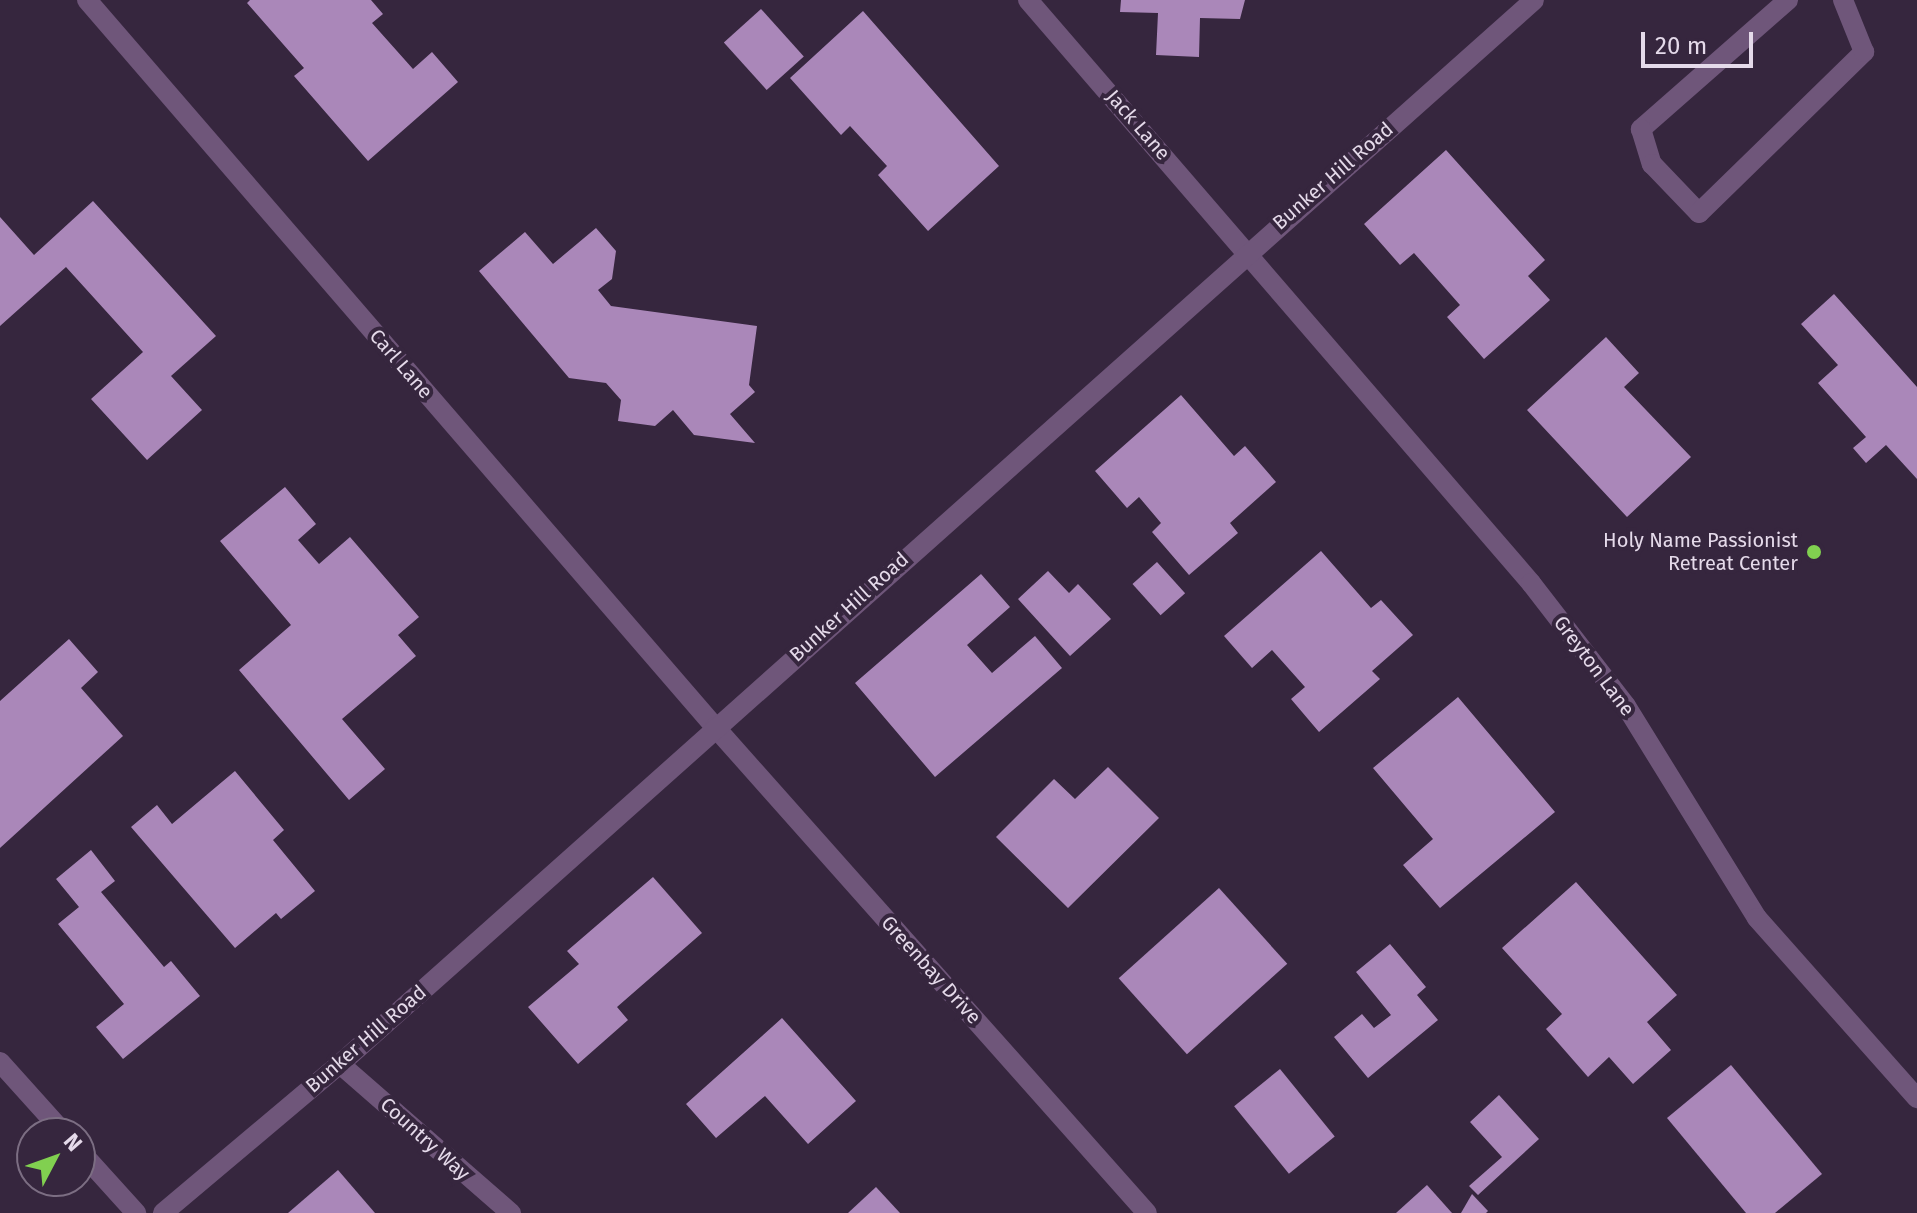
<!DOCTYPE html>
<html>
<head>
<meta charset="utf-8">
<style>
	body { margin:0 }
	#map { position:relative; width:1917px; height:1213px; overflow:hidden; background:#36263e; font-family:"Fira Sans",sans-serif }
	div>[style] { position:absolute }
	.building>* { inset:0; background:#aa87b9; transform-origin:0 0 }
	.service>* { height:20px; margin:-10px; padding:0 10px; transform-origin:10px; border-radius:10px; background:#6f567a }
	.minor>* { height:20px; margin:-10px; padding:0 10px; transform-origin:10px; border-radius:10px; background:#6f567a }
	.tertiary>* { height:20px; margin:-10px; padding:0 10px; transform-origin:10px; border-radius:10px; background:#6f567a }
	.dots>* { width:22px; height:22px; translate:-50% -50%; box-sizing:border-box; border:4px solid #36263e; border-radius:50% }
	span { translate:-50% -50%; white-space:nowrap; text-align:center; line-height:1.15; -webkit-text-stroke:8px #36263e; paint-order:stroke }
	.street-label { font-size:20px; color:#e5daea }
	.poi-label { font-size:20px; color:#e5daea }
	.right { translate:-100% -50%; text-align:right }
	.north { position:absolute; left:16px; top:1117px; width:80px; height:80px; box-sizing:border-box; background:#36263e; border:2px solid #7c6e83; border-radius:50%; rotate:49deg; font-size:22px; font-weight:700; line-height:32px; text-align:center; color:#e5daea }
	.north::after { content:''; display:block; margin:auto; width:28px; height:36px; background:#81d050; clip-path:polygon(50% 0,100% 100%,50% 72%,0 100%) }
	.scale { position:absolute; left:1641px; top:32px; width:112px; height:36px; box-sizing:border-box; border:4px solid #e5daea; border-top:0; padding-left:10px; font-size:24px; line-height:28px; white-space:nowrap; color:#e5daea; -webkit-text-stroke:6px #36263e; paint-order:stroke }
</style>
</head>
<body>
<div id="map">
	<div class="building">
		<div style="clip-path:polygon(250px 0,371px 0,383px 14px,372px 23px,413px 69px,432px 52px,458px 82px,368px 161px,294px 76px,304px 68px,247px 3px)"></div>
		<div style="clip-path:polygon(1121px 0,1245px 0,1240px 19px,1200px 18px,1199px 57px,1156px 55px,1158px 13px,1120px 12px)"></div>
		<div style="left:761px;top:9px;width:64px;height:50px;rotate:48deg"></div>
		<div style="clip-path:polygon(863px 11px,999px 166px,928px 231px,878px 175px,887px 166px,850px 126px,841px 135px,790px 78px)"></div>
		<div style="clip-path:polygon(1446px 150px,1545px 260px,1528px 276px,1550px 300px,1484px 359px,1447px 317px,1460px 305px,1414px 253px,1400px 265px,1364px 224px)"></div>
		<div style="clip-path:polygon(93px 201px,216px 336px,171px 376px,202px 410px,147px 460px,91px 399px,143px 352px,66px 267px,0 326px,0 217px,34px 255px)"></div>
		<div style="clip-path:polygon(596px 228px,616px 251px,612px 279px,598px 290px,611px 306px,757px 326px,749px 385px,755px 392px,730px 414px,755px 443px,694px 435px,673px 410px,655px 426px,618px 421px,621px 400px,606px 383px,569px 378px,479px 271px,525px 232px,553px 264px)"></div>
		<div style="clip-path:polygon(1834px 294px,1917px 387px,1917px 479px,1886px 445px,1866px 463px,1853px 448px,1866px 437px,1818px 383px,1838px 365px,1801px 324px)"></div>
		<div style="clip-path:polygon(1606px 337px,1639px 373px,1624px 387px,1691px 457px,1627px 517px,1527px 410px)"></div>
		<div style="clip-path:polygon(1181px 395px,1234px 456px,1245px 446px,1276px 482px,1230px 523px,1238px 533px,1189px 575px,1152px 532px,1161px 523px,1139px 497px,1127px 508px,1095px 471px)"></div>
		<div style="clip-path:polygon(285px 487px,316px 524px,298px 540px,319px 564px,350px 537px,419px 617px,398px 635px,416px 656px,342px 719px,385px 769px,349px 800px,239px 670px,291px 625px,220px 541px)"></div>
		<div style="clip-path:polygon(1321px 551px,1371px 608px,1381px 600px,1413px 635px,1372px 671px,1380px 679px,1319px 732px,1291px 699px,1305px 687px,1272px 650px,1252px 668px,1224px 636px)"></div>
		<div style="left:1157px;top:562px;width:42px;height:33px;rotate:48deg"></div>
		<div style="clip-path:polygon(1048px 571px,1069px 593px,1078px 584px,1111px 619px,1070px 656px,1018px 599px)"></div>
		<div style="clip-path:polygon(981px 574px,1010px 607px,967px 645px,992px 673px,1035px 636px,1062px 668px,935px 777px,855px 683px)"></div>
		<div style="clip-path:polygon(69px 639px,98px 672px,81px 688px,123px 736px,0 848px,0 701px)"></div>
		<div style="clip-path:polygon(1458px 697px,1555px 812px,1440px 908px,1403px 865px,1433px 839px,1373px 768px)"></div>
		<div style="clip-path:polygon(1108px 767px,1159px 818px,1068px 908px,996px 837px,1054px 779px,1075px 799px)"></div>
		<div style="clip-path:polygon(235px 771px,284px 830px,273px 840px,315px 891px,281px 919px,276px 913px,235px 948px,131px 827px,157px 805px,172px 824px)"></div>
		<div style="clip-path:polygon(91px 850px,115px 881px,101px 892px,164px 967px,171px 961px,200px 996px,123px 1059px,96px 1027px,124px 1004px,58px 924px,79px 907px,56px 879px)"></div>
		<div style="clip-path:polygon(653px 877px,702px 933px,617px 1007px,628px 1020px,578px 1064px,528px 1007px,579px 964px,567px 951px)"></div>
		<div style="clip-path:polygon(1576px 882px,1677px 995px,1647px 1022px,1671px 1050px,1633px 1084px,1609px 1057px,1588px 1077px,1546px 1029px,1562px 1014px,1502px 948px)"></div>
		<div style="left:1219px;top:888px;width:102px;height:135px;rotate:48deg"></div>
		<div style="clip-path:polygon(1390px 944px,1426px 987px,1417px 995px,1438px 1020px,1368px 1078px,1334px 1037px,1362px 1014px,1374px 1028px,1391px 1015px,1356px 972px)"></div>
		<div style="clip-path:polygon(782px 1018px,856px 1101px,808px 1144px,765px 1096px,716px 1138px,686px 1104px)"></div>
		<div style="clip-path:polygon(1731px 1065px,1822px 1174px,1775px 1213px,1746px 1213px,1667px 1118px)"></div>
		<div style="left:1280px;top:1069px;width:87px;height:59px;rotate:51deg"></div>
		<div style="clip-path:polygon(1499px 1095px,1539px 1139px,1478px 1195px,1469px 1186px,1502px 1157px,1470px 1122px)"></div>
		<div style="clip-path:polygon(338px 1170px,375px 1213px,288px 1213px)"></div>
		<div style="clip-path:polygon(1427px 1185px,1452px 1213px,1396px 1213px)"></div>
		<div style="clip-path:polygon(876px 1187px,900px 1213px,848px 1213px)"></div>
		<div style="clip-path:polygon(1472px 1194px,1488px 1211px,1486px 1213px,1461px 1213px)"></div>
	</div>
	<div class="service">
		<div style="left:1788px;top:0;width:196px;rotate:138.7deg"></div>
		<div style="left:1641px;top:129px;width:37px;rotate:73deg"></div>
		<div style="left:1652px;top:164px;width:68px;rotate:46.2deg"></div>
		<div style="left:1699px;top:213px;width:231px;rotate:-44.3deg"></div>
		<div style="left:1864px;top:52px;width:56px;rotate:-112deg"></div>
	</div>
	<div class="minor">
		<div style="left:87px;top:0;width:961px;rotate:49.18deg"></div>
		<div style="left:715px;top:727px;width:650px;rotate:48.37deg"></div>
		<div style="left:1028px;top:0;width:770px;rotate:49.21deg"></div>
		<div style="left:1531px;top:583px;width:155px;rotate:52.3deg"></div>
		<div style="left:1626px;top:706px;width:249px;rotate:58.3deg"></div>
		<div style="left:1757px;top:918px;width:241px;rotate:48.4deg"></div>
		<div style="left:0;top:1062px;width:96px;rotate:48deg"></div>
		<div style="left:340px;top:1064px;width:227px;rotate:41.1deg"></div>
		<div style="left:80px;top:1151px;width:84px;rotate:47.9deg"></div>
	</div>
	<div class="tertiary">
		<div style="left:163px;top:1213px;width:231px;rotate:-40.1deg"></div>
		<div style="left:340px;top:1064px;width:1599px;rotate:-41.7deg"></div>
	</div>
	<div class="dots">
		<div style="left:1814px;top:552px;background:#81d050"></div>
	</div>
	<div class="street-label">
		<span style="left:1138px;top:125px;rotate:49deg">Jack Lane</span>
		<span style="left:1333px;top:176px;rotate:-41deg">Bunker Hill Road</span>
		<span style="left:401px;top:364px;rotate:49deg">Carl Lane</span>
		<span style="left:849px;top:607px;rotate:-42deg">Bunker Hill Road</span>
		<span style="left:1594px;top:666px;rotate:53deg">Greyton Lane</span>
		<span style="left:931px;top:970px;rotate:48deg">Greenbay Drive</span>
		<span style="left:366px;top:1039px;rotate:-41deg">Bunker Hill Road</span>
		<span style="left:425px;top:1139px;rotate:42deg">Country Way</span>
	</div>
	<div class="poi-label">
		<span class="right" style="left:1798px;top:552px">Holy Name Passionist<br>Retreat Center</span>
	</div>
	<div class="north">N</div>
	<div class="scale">20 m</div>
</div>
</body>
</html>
